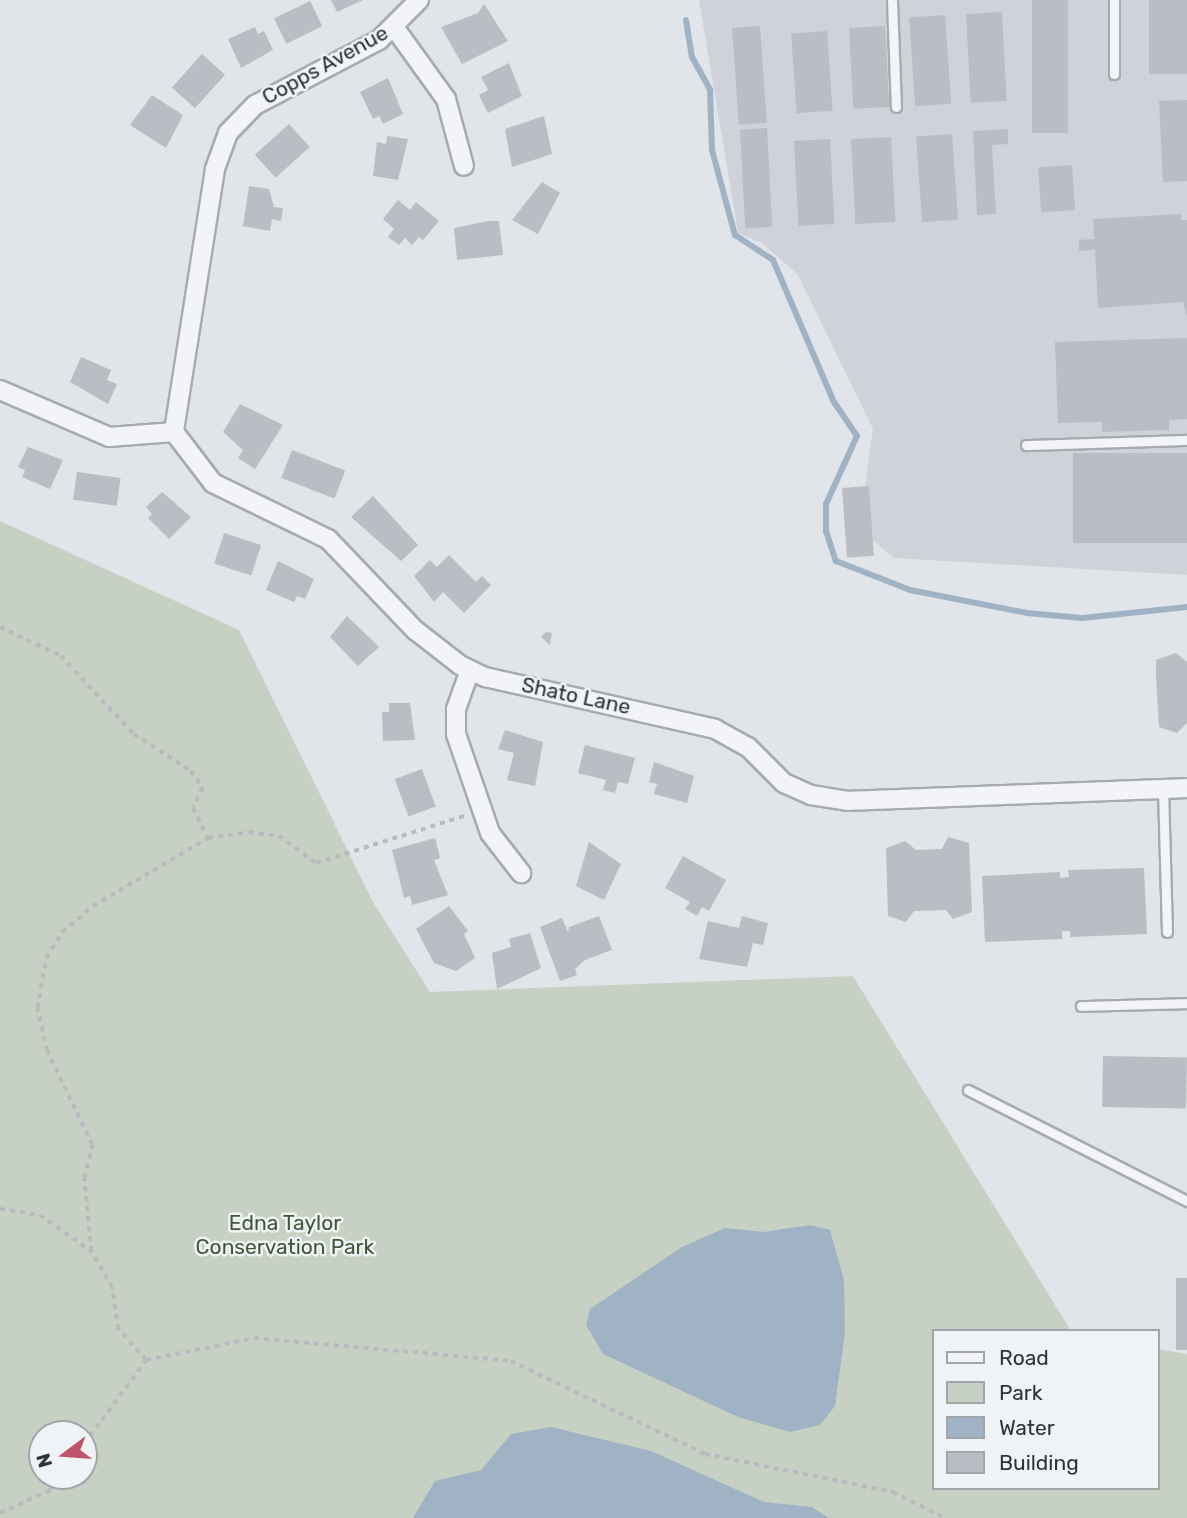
<!DOCTYPE html>
<html>
<head>
<meta charset="utf-8">
<style>
	body { margin:0 }
	#map { position:relative; width:1187px; height:1518px; overflow:hidden; background:#e1e4e8; font-family:Rubik,sans-serif }
	div>[style] { position:absolute }
	.built>* { inset:0; background:#cfd3d9 }
	.green>* { inset:0; background:#c7d1c3 }
	.water>* { inset:0; background:#a0b3c4 }
	.stream>* { height:6px; margin:-3px; padding:0 3px; transform-origin:3px; border-radius:3px; background:#a0b3c4 }
	.building>* { inset:0; background:#b9bdc4; transform-origin:0 0 }
	.path>* { height:3.5px; margin-top:-1.75px; transform-origin:0; background:repeating-linear-gradient(90deg,#b7babf 0 5px,transparent 0 10px) }
	.roads { filter:drop-shadow(2px 0 #a7abb1) drop-shadow(-2px 0 #a7abb1) drop-shadow(0 2px #a7abb1) drop-shadow(0 -2px #a7abb1) }
	.service>* { height:9px; margin:-4.5px; padding:0 4.5px; transform-origin:4.5px; border-radius:4.5px; background:#f3f4f7 }
	.minor>* { height:18px; margin:-9px; padding:0 9px; transform-origin:9px; border-radius:9px; background:#f3f4f7 }
	span { translate:-50% -50%; white-space:nowrap; text-align:center; line-height:1.15; -webkit-text-stroke:5px #f0f3f5; paint-order:stroke }
	.street-label { font-size:21px; color:#2b333d }
	.park-label { font-size:21px; color:#41573a }
	.legend { position:absolute; left:932px; top:1329px; width:228px; height:161px; box-sizing:border-box; background:#f0f3f5; border:2px solid #a1a6ab; margin:0; padding:9px 12px; list-style:none; font-size:21px; color:#2b333d }
	.legend li { display:flex; align-items:center; gap:14px; height:35px }
	.legend b { width:35px; border:2px solid #a1a6ab }
	.north { position:absolute; left:28px; top:1420px; width:70px; height:70px; box-sizing:border-box; background:#f0f3f5; border:2px solid #a1a6ab; border-radius:50%; rotate:254deg; font-size:19px; font-weight:700; line-height:28px; text-align:center; color:#2b333d }
	.north::after { content:''; display:block; margin:auto; width:24px; height:32px; background:#be546a; clip-path:polygon(50% 0,100% 100%,50% 72%,0 100%) }
</style>
</head>
<body>
<div id="map">
	<div class="built">
		<div style="clip-path:polygon(699px 0,1187px 0,1187px 575px,894px 558px,859px 529px,873px 429px,798px 275px,762px 243px,738px 233px)"></div>
	</div>
	<div class="green">
		<div style="clip-path:polygon(evenodd,0 521px,239px 630px,373px 902px,430px 992px,853px 976px,1071px 1331px,933px 1331px,933px 1488px,1157px 1488px,1157px 1349px,1187px 1354px,1187px 1518px,0 1518px,0 521px,42px 1434px,84px 1434px,84px 1476px,42px 1476px,42px 1434px)"></div>
	</div>
	<div class="water">
		<div style="clip-path:polygon(810px 1225px,830px 1230px,844px 1280px,845px 1332px,835px 1406px,820px 1425px,790px 1432px,738px 1417px,603px 1354px,586px 1325px,590px 1309px,682px 1247px,725px 1228px,764px 1232px)"></div>
		<div style="clip-path:polygon(551px 1427px,651px 1451px,764px 1502px,812px 1507px,829px 1518px,413px 1518px,435px 1481px,481px 1470px,511px 1434px)"></div>
	</div>
	<div class="stream">
		<div style="left:686px;top:20px;width:37px;rotate:81deg"></div>
		<div style="left:692px;top:57px;width:38px;rotate:61deg"></div>
		<div style="left:710px;top:90px;width:60px;rotate:88.1deg"></div>
		<div style="left:712px;top:150px;width:88px;rotate:74.9deg"></div>
		<div style="left:735px;top:235px;width:45px;rotate:33.3deg"></div>
		<div style="left:773px;top:260px;width:155px;rotate:66.8deg"></div>
		<div style="left:834px;top:402px;width:41px;rotate:55.9deg"></div>
		<div style="left:857px;top:436px;width:75px;rotate:114.5deg"></div>
		<div style="left:826px;top:504px;width:27px;rotate:90deg"></div>
		<div style="left:826px;top:531px;width:32px;rotate:72deg"></div>
		<div style="left:836px;top:561px;width:79px;rotate:21.4deg"></div>
		<div style="left:910px;top:590px;width:119px;rotate:11.1deg"></div>
		<div style="left:1027px;top:613px;width:55px;rotate:5.2deg"></div>
		<div style="left:1082px;top:618px;width:106px;rotate:-6deg"></div>
	</div>
	<div class="building">
		<div style="clip-path:polygon(331px 0,363px 0,337px 12px)"></div>
		<div style="left:1032px;top:0;width:36px;height:133px"></div>
		<div style="left:1187px;top:0;width:74px;height:38px;rotate:90deg"></div>
		<div style="left:310px;top:1px;width:28px;height:40px;rotate:64deg"></div>
		<div style="clip-path:polygon(484px 4px,508px 41px,462px 64px,441px 27px,478px 13px)"></div>
		<div style="left:1002px;top:12px;width:89px;height:36px;rotate:87deg"></div>
		<div style="left:945px;top:15px;width:89px;height:36px;rotate:86deg"></div>
		<div style="left:760px;top:26px;width:97px;height:28px;rotate:86deg"></div>
		<div style="left:885px;top:26px;width:81px;height:36px;rotate:87deg"></div>
		<div style="clip-path:polygon(255px 27px,258px 34px,264px 31px,273px 50px,241px 68px,228px 39px)"></div>
		<div style="left:827px;top:31px;width:80px;height:36px;rotate:86deg"></div>
		<div style="left:202px;top:54px;width:31px;height:45px;rotate:42deg"></div>
		<div style="clip-path:polygon(509px 63px,522px 96px,488px 113px,479px 95px,488px 90px,481px 77px)"></div>
		<div style="clip-path:polygon(388px 78px,403px 114px,383px 124px,379px 116px,373px 119px,360px 92px)"></div>
		<div style="clip-path:polygon(152px 95px,183px 115px,166px 148px,130px 125px)"></div>
		<div style="clip-path:polygon(1187px 100px,1187px 181px,1163px 182px,1159px 101px)"></div>
		<div style="clip-path:polygon(544px 116px,552px 154px,512px 167px,505px 129px)"></div>
		<div style="left:289px;top:124px;width:31px;height:46px;rotate:48deg"></div>
		<div style="left:767px;top:128px;width:99px;height:27px;rotate:87deg"></div>
		<div style="clip-path:polygon(1008px 129px,1008px 144px,992px 145px,996px 214px,977px 215px,973px 131px)"></div>
		<div style="left:952px;top:134px;width:86px;height:36px;rotate:86deg"></div>
		<div style="clip-path:polygon(387px 136px,408px 139px,398px 180px,373px 176px,377px 142px,386px 144px)"></div>
		<div style="left:891px;top:137px;width:85px;height:40px;rotate:87deg"></div>
		<div style="left:830px;top:139px;width:85px;height:36px;rotate:87deg"></div>
		<div style="left:1072px;top:165px;width:45px;height:34px;rotate:86deg"></div>
		<div style="clip-path:polygon(542px 182px,560px 193px,538px 234px,512px 220px)"></div>
		<div style="clip-path:polygon(249px 186px,269px 189px,274px 207px,283px 208px,281px 221px,272px 219px,270px 231px,243px 226px)"></div>
		<div style="clip-path:polygon(398px 200px,410px 210px,416px 202px,439px 221px,423px 240px,419px 237px,412px 245px,405px 238px,399px 245px,388px 237px,394px 229px,383px 219px)"></div>
		<div style="clip-path:polygon(1181px 214px,1181px 220px,1187px 220px,1187px 317px,1183px 302px,1098px 308px,1095px 250px,1079px 251px,1079px 240px,1094px 239px,1093px 219px)"></div>
		<div style="clip-path:polygon(488px 221px,499px 221px,503px 255px,457px 260px,454px 228px)"></div>
		<div style="clip-path:polygon(1187px 338px,1187px 419px,1169px 420px,1169px 430px,1102px 432px,1102px 422px,1058px 423px,1055px 342px)"></div>
		<div style="clip-path:polygon(81px 357px,111px 370px,107px 380px,117px 384px,108px 404px,70px 382px)"></div>
		<div style="clip-path:polygon(240px 404px,283px 425px,255px 469px,238px 458px,243px 450px,223px 432px)"></div>
		<div style="clip-path:polygon(28px 447px,63px 460px,50px 489px,22px 477px,25px 470px,18px 467px)"></div>
		<div style="left:292px;top:450px;width:57px;height:30px;rotate:21deg"></div>
		<div style="left:1187px;top:453px;width:90px;height:114px;rotate:90deg"></div>
		<div style="left:77px;top:472px;width:44px;height:28px;rotate:8deg"></div>
		<div style="left:869px;top:486px;width:70px;height:27px;rotate:86deg"></div>
		<div style="clip-path:polygon(162px 492px,191px 517px,169px 539px,148px 518px,152px 514px,146px 507px)"></div>
		<div style="clip-path:polygon(373px 496px,418px 545px,401px 561px,351px 517px)"></div>
		<div style="left:224px;top:533px;width:39px;height:32px;rotate:18deg"></div>
		<div style="clip-path:polygon(449px 555px,476px 582px,482px 576px,491px 585px,464px 613px,443px 592px,434px 602px,414px 576px,430px 560px,437px 567px)"></div>
		<div style="clip-path:polygon(278px 561px,314px 579px,305px 599px,297px 596px,294px 602px,266px 590px)"></div>
		<div style="clip-path:polygon(347px 616px,379px 647px,358px 666px,330px 637px)"></div>
		<div style="clip-path:polygon(546px 632px,552px 633px,550px 645px,541px 637px)"></div>
		<div style="clip-path:polygon(1176px 653px,1187px 662px,1187px 723px,1177px 733px,1159px 727px,1156px 677px,1156px 660px)"></div>
		<div style="clip-path:polygon(389px 703px,410px 703px,415px 740px,383px 741px,382px 712px,389px 712px)"></div>
		<div style="clip-path:polygon(505px 730px,543px 742px,535px 786px,507px 780px,514px 753px,498px 749px)"></div>
		<div style="clip-path:polygon(585px 745px,635px 758px,628px 784px,618px 782px,615px 793px,603px 790px,606px 780px,578px 773px)"></div>
		<div style="clip-path:polygon(654px 762px,694px 776px,687px 803px,654px 794px,657px 784px,649px 782px)"></div>
		<div style="left:422px;top:769px;width:40px;height:29px;rotate:70deg"></div>
		<div style="clip-path:polygon(948px 837px,969px 843px,972px 912px,953px 919px,946px 910px,914px 911px,906px 922px,888px 916px,886px 848px,905px 841px,916px 850px,942px 849px)"></div>
		<div style="clip-path:polygon(435px 838px,440px 858px,434px 860px,448px 895px,412px 905px,410px 896px,404px 898px,392px 850px)"></div>
		<div style="clip-path:polygon(589px 842px,621px 864px,604px 900px,576px 886px)"></div>
		<div style="clip-path:polygon(683px 856px,726px 880px,709px 911px,702px 907px,697px 916px,685px 909px,690px 902px,665px 888px)"></div>
		<div style="clip-path:polygon(1144px 868px,1147px 934px,1070px 937px,1070px 931px,1062px 931px,1062px 939px,985px 942px,982px 876px,1060px 872px,1060px 878px,1069px 877px,1068px 870px)"></div>
		<div style="clip-path:polygon(449px 906px,468px 931px,464px 934px,475px 958px,456px 971px,434px 963px,416px 929px)"></div>
		<div style="clip-path:polygon(599px 916px,612px 950px,585px 960px,575px 969px,577px 975px,560px 981px,540px 927px,562px 918px,568px 932px,569px 927px)"></div>
		<div style="clip-path:polygon(742px 916px,768px 923px,763px 945px,753px 943px,747px 967px,699px 959px,708px 921px,739px 928px)"></div>
		<div style="clip-path:polygon(530px 933px,541px 968px,497px 989px,492px 953px,511px 947px,509px 939px)"></div>
		<div style="left:1103px;top:1056px;width:84px;height:51px;rotate:1deg"></div>
		<div style="left:1187px;top:1278px;width:72px;height:11px;rotate:90deg"></div>
	</div>
	<div class="path">
		<div style="left:0;top:627px;width:68px;rotate:25.4deg"></div>
		<div style="left:61px;top:656px;width:107px;rotate:46.9deg"></div>
		<div style="left:134px;top:734px;width:68px;rotate:33deg"></div>
		<div style="left:191px;top:771px;width:21px;rotate:55deg"></div>
		<div style="left:203px;top:788px;width:22px;rotate:117deg"></div>
		<div style="left:193px;top:808px;width:34px;rotate:63deg"></div>
		<div style="left:0;top:1209px;width:40px;rotate:8.5deg"></div>
		<div style="left:40px;top:1215px;width:62px;rotate:35.2deg"></div>
		<div style="left:146px;top:1360px;width:42px;rotate:-132.1deg"></div>
		<div style="left:118px;top:1329px;width:41px;rotate:-98.3deg"></div>
		<div style="left:112px;top:1288px;width:43px;rotate:-119.6deg"></div>
		<div style="left:91px;top:1251px;width:73px;rotate:-95.5deg"></div>
		<div style="left:84px;top:1178px;width:34px;rotate:-76deg"></div>
		<div style="left:92px;top:1145px;width:104px;rotate:-115.6deg"></div>
		<div style="left:47px;top:1051px;width:44px;rotate:-103.1deg"></div>
		<div style="left:37px;top:1008px;width:51px;rotate:-79.8deg"></div>
		<div style="left:46px;top:958px;width:31px;rotate:-58deg"></div>
		<div style="left:62px;top:932px;width:40px;rotate:-40deg"></div>
		<div style="left:93px;top:906px;width:134px;rotate:-30.6deg"></div>
		<div style="left:208px;top:838px;width:41px;rotate:-8.3deg"></div>
		<div style="left:249px;top:832px;width:30px;rotate:8deg"></div>
		<div style="left:279px;top:836px;width:46px;rotate:36.1deg"></div>
		<div style="left:316px;top:863px;width:158px;rotate:-17.6deg"></div>
		<div style="left:84px;top:1444px;width:104px;rotate:-53.6deg"></div>
		<div style="left:146px;top:1360px;width:110px;rotate:-11.5deg"></div>
		<div style="left:254px;top:1338px;width:258px;rotate:5.1deg"></div>
		<div style="left:511px;top:1361px;width:215px;rotate:25.6deg"></div>
		<div style="left:705px;top:1454px;width:192px;rotate:11.4deg"></div>
		<div style="left:893px;top:1492px;width:58px;rotate:26.6deg"></div>
		<div style="left:0;top:1513px;width:54px;rotate:-24.2deg"></div>
		<div style="left:49px;top:1491px;width:19px;rotate:-54deg"></div>
	</div>
	<div class="roads">
		<div class="service">
			<div style="left:892px;top:0;width:107px;rotate:87.9deg"></div>
			<div style="left:1114px;top:74px;width:74px;rotate:-90deg"></div>
			<div style="left:1026px;top:445px;width:161px;rotate:-1.8deg"></div>
			<div style="left:1163px;top:789px;width:143px;rotate:88.4deg"></div>
			<div style="left:1081px;top:1006px;width:106px;rotate:-1.6deg"></div>
			<div style="left:968px;top:1090px;width:246px;rotate:26.9deg"></div>
		</div>
		<div class="minor">
			<div style="left:419px;top:0;width:57px;rotate:135deg"></div>
			<div style="left:379px;top:40px;width:140px;rotate:152.3deg"></div>
			<div style="left:255px;top:105px;width:39px;rotate:134deg"></div>
			<div style="left:228px;top:133px;width:38px;rotate:110deg"></div>
			<div style="left:215px;top:169px;width:266px;rotate:98.9deg"></div>
			<div style="left:174px;top:432px;width:64px;rotate:52.6deg"></div>
			<div style="left:213px;top:483px;width:128px;rotate:26deg"></div>
			<div style="left:328px;top:539px;width:126px;rotate:46.3deg"></div>
			<div style="left:415px;top:630px;width:57px;rotate:37.9deg"></div>
			<div style="left:460px;top:665px;width:28px;rotate:26deg"></div>
			<div style="left:485px;top:677px;width:236px;rotate:12.7deg"></div>
			<div style="left:715px;top:729px;width:38px;rotate:29deg"></div>
			<div style="left:748px;top:747px;width:51px;rotate:45deg"></div>
			<div style="left:784px;top:783px;width:30px;rotate:24deg"></div>
			<div style="left:811px;top:795px;width:37px;rotate:9deg"></div>
			<div style="left:848px;top:801px;width:339px;rotate:-2.2deg"></div>
			<div style="left:394px;top:27px;width:89px;rotate:54.2deg"></div>
			<div style="left:446px;top:99px;width:69px;rotate:75deg"></div>
			<div style="left:0;top:390px;width:119px;rotate:23.3deg"></div>
			<div style="left:109px;top:437px;width:65px;rotate:-4.4deg"></div>
			<div style="left:470px;top:670px;width:41px;rotate:109.7deg"></div>
			<div style="left:456px;top:709px;width:25px;rotate:90deg"></div>
			<div style="left:456px;top:734px;width:105px;rotate:71deg"></div>
			<div style="left:490px;top:833px;width:51px;rotate:52.2deg"></div>
		</div>
	</div>
	<div class="street-label">
		<span style="left:325px;top:65px;rotate:-29deg">Copps Avenue</span>
		<span style="left:576px;top:696px;rotate:12deg">Shato Lane</span>
	</div>
	<div class="park-label">
		<span style="left:285px;top:1235px">Edna Taylor<br>Conservation Park</span>
	</div>
	<ul class="legend">
	<li><b style="height:9px;background:#f3f4f7"></b>Road</li>
	<li><b style="height:19px;background:#c7d1c3"></b>Park</li>
	<li><b style="height:19px;background:#a0b3c4"></b>Water</li>
	<li><b style="height:19px;background:#b9bdc4"></b>Building</li>
	</ul>
	<div class="north">N</div>
</div>
</body>
</html>
